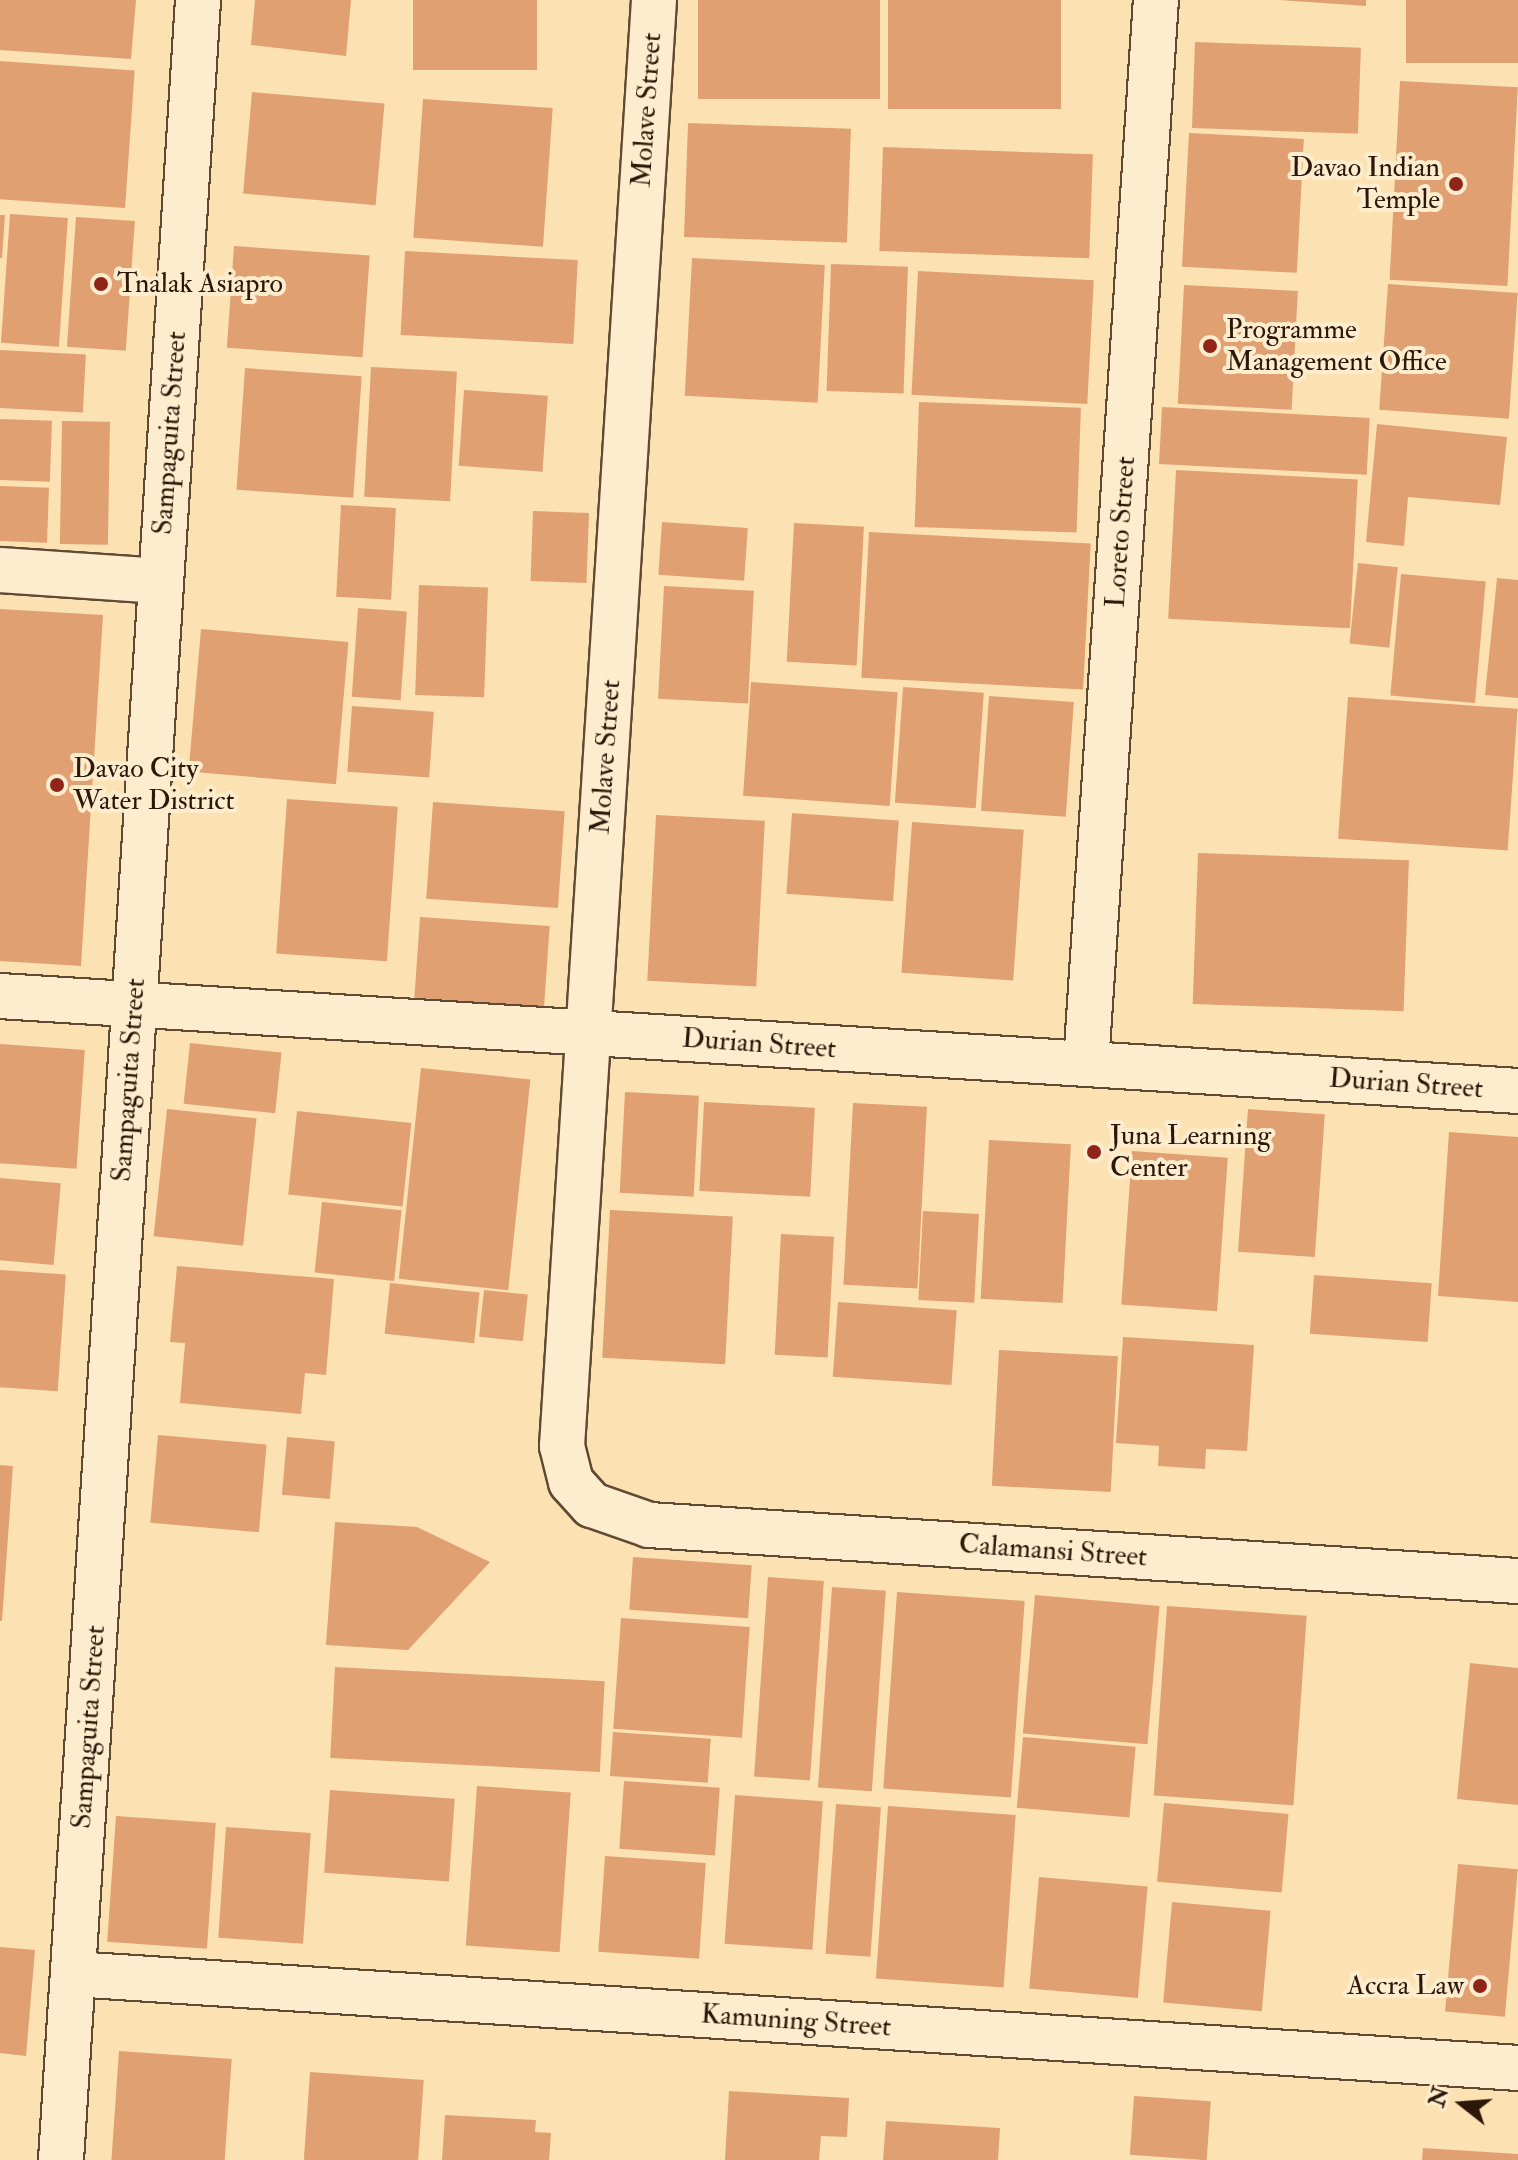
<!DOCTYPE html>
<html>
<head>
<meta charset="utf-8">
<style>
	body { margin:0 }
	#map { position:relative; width:1518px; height:2160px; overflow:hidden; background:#fce2b2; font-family:"IM FELL Double Pica",serif }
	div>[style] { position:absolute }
	.building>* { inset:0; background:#e1a072; transform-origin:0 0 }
	.roads { filter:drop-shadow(2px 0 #614a33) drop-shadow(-2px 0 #614a33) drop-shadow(0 2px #614a33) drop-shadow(0 -2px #614a33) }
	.minor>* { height:44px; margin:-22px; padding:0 22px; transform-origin:22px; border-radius:22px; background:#fdeccd }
	.dots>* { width:22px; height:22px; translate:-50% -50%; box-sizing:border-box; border:4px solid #fdeccd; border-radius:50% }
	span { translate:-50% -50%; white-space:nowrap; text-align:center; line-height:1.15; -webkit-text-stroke:8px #fdeccd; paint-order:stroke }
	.street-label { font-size:28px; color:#2d1709 }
	.poi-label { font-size:28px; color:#2d1709 }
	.right { translate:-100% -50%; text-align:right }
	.left { translate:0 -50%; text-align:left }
	.north { position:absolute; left:1422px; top:2064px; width:80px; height:80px; -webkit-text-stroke:6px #fdeccd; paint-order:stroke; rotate:287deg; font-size:22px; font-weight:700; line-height:32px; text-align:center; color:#2d1709 }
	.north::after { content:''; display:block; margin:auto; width:28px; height:36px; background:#2d1709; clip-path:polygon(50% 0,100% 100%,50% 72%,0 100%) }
</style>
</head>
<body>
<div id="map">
	<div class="building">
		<div style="clip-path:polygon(0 0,136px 0,131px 59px,0 50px)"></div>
		<div style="clip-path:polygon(255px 0,351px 0,346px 56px,251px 45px)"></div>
		<div style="left:413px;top:0;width:124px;height:70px"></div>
		<div style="left:698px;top:0;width:182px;height:99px"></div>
		<div style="left:888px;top:0;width:173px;height:109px"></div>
		<div style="clip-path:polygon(1279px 0,1366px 0,1366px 6px)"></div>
		<div style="left:1406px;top:0;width:112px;height:63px"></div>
		<div style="left:1195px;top:42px;width:166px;height:86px;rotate:2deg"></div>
		<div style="left:0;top:61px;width:135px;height:138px;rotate:4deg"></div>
		<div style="left:1400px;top:81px;width:118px;height:199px;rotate:3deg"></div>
		<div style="left:252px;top:92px;width:133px;height:102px;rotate:5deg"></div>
		<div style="left:423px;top:99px;width:130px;height:139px;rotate:4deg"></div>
		<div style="left:688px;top:123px;width:163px;height:114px;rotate:2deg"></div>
		<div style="left:1189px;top:133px;width:115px;height:134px;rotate:3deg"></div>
		<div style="left:883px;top:147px;width:210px;height:104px;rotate:2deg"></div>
		<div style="left:10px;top:214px;width:58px;height:129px;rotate:4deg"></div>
		<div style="clip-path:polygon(0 215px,5px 215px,2px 258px,0 258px)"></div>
		<div style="left:76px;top:217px;width:59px;height:130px;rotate:4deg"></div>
		<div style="left:234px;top:246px;width:136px;height:102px;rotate:4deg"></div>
		<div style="left:405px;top:251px;width:173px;height:84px;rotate:3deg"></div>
		<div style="left:692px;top:258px;width:133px;height:138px;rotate:3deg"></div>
		<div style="left:831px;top:264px;width:77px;height:127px;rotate:2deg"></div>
		<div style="left:918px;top:271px;width:176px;height:124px;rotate:3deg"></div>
		<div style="left:1388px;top:284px;width:130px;height:126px;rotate:4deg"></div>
		<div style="left:1184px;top:285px;width:114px;height:119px;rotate:3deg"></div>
		<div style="left:0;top:350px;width:86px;height:58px;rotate:3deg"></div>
		<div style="left:371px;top:367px;width:86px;height:130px;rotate:3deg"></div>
		<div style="left:245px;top:368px;width:117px;height:122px;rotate:4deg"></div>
		<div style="left:464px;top:390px;width:84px;height:76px;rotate:4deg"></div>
		<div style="left:919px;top:402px;width:162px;height:125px;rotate:2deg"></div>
		<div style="left:1162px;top:407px;width:208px;height:57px;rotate:3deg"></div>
		<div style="left:0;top:419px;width:52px;height:61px;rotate:2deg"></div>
		<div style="left:62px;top:421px;width:48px;height:123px;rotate:1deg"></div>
		<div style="clip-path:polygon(1377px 424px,1507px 437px,1500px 505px,1408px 497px,1404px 546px,1366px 542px)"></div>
		<div style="left:1176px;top:470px;width:182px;height:149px;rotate:3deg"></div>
		<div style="left:0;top:486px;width:49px;height:55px;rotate:2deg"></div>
		<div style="left:341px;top:505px;width:55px;height:92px;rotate:3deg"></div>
		<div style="left:533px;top:511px;width:56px;height:70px;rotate:2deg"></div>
		<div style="left:662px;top:522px;width:86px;height:53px;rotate:4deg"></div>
		<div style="left:794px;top:523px;width:70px;height:139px;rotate:3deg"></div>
		<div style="left:869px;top:532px;width:222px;height:146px;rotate:3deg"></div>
		<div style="left:1358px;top:563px;width:40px;height:81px;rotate:6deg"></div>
		<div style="left:1401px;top:574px;width:85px;height:122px;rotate:5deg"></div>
		<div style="clip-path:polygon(1497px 578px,1518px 580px,1518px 698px,1485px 695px)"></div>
		<div style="left:419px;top:585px;width:69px;height:110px;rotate:2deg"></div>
		<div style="left:664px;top:586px;width:90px;height:113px;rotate:3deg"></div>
		<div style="left:358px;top:608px;width:49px;height:89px;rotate:4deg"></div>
		<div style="clip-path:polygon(0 609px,103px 615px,81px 966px,0 961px)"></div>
		<div style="left:201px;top:629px;width:148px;height:143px;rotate:5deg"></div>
		<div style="left:751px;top:682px;width:147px;height:114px;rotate:4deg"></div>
		<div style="left:903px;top:687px;width:81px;height:116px;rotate:4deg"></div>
		<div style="left:989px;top:696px;width:85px;height:115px;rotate:4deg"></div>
		<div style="left:1348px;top:697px;width:170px;height:142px;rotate:4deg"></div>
		<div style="left:352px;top:706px;width:82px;height:66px;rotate:4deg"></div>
		<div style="left:287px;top:799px;width:111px;height:155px;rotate:4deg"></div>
		<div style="left:433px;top:802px;width:132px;height:97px;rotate:4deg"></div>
		<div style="left:792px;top:813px;width:107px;height:81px;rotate:4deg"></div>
		<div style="left:656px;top:815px;width:109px;height:166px;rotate:3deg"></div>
		<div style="left:912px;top:822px;width:112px;height:151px;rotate:4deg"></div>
		<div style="left:1198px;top:853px;width:211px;height:151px;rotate:2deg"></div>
		<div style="left:420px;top:917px;width:130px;height:81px;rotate:4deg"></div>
		<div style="left:190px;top:1043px;width:92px;height:61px;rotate:6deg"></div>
		<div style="left:0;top:1044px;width:85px;height:119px;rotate:4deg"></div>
		<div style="left:421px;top:1068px;width:110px;height:212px;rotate:6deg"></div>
		<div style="left:625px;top:1092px;width:74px;height:101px;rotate:3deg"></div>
		<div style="left:704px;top:1102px;width:111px;height:89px;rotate:3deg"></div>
		<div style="left:853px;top:1103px;width:74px;height:182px;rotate:3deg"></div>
		<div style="left:167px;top:1109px;width:90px;height:128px;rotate:6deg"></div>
		<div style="left:1248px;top:1109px;width:77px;height:143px;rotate:4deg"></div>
		<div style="left:297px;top:1111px;width:115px;height:84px;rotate:6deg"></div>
		<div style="clip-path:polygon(1449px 1132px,1518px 1137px,1518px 1302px,1438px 1296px)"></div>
		<div style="left:989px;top:1140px;width:82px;height:159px;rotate:3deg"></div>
		<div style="left:1132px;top:1151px;width:96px;height:154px;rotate:4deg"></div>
		<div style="left:0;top:1178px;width:61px;height:82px;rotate:5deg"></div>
		<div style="left:322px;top:1202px;width:80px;height:71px;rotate:6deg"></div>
		<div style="left:610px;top:1210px;width:123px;height:148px;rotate:3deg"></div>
		<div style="left:923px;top:1211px;width:56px;height:89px;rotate:3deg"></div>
		<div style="left:781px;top:1234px;width:53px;height:121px;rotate:3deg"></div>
		<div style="clip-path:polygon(177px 1266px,334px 1279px,326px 1375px,305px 1373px,301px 1414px,180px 1403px,185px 1343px,170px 1342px)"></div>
		<div style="left:0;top:1270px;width:66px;height:117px;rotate:4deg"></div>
		<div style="left:1314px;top:1275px;width:118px;height:59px;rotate:4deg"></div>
		<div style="left:390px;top:1283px;width:90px;height:51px;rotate:6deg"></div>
		<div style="left:484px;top:1290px;width:44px;height:47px;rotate:6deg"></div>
		<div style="left:838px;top:1302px;width:119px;height:75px;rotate:4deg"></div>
		<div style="clip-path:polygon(1123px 1337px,1254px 1345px,1247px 1451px,1206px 1449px,1205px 1469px,1158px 1466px,1159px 1446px,1116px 1443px)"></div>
		<div style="left:999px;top:1350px;width:119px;height:136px;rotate:3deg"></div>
		<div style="left:158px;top:1435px;width:109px;height:88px;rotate:5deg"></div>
		<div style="left:287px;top:1437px;width:48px;height:58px;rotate:5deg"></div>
		<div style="clip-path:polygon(0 1465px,13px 1466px,2px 1621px,0 1621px)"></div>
		<div style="clip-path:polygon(335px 1522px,417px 1527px,490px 1562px,408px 1650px,326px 1645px)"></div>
		<div style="left:633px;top:1557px;width:119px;height:53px;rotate:4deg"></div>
		<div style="left:768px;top:1577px;width:56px;height:200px;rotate:4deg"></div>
		<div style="left:832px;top:1587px;width:54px;height:201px;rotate:4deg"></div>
		<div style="left:897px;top:1592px;width:128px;height:197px;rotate:4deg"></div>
		<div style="left:1035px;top:1595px;width:125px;height:139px;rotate:5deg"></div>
		<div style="left:1167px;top:1606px;width:140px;height:190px;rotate:4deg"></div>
		<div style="left:621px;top:1618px;width:129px;height:111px;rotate:4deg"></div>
		<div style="clip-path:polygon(1470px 1663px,1518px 1668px,1518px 1805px,1457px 1799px)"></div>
		<div style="left:335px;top:1667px;width:270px;height:91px;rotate:3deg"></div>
		<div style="left:613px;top:1732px;width:98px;height:44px;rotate:4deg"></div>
		<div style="left:1023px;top:1737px;width:113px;height:71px;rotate:5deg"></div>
		<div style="left:624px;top:1781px;width:96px;height:68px;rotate:4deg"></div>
		<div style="left:477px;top:1786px;width:94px;height:160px;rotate:4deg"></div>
		<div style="left:330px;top:1790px;width:125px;height:83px;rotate:4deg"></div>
		<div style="left:735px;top:1795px;width:88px;height:149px;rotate:4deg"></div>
		<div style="left:1164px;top:1803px;width:125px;height:79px;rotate:5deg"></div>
		<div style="left:836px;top:1804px;width:45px;height:150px;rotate:4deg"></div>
		<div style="left:888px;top:1806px;width:128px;height:173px;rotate:4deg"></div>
		<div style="left:116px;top:1816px;width:100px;height:126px;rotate:4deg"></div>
		<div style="left:226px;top:1827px;width:85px;height:111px;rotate:4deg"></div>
		<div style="left:605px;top:1856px;width:101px;height:96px;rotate:4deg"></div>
		<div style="left:1458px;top:1864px;width:60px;height:148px;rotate:5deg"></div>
		<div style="left:1039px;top:1877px;width:109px;height:112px;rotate:5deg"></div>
		<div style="left:1172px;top:1902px;width:99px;height:101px;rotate:5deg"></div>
		<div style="clip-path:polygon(0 1947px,35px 1950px,26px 2056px,0 2053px)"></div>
		<div style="left:119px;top:2051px;width:113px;height:109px;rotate:4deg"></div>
		<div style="left:310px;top:2072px;width:114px;height:88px;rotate:4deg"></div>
		<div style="clip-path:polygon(729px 2091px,849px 2098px,847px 2137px,821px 2136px,819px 2160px,725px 2160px)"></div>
		<div style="left:1134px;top:2096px;width:77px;height:59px;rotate:4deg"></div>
		<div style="clip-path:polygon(445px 2115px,536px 2120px,535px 2132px,551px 2133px,549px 2160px,442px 2160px)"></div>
		<div style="clip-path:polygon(886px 2121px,1000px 2128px,998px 2160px,883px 2160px)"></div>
		<div style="clip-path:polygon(1423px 2148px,1518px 2154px,1518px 2160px,1422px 2160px)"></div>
	</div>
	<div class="roads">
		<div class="minor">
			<div style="left:654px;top:0;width:1449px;rotate:93.64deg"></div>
			<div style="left:562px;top:1446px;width:37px;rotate:76deg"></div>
			<div style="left:571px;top:1482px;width:31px;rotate:48deg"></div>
			<div style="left:592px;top:1505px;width:60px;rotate:19.3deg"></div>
			<div style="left:649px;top:1525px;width:871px;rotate:3.69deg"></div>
			<div style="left:0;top:570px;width:161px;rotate:3.9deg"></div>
			<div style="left:0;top:996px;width:1521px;rotate:3.58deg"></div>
			<div style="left:1086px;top:1064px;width:1066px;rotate:-86.24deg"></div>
			<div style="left:73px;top:1974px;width:1448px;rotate:3.72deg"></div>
			<div style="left:61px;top:2160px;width:2164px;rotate:-86.37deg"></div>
		</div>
	</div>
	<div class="dots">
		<div style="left:1456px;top:184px;background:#8f2418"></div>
		<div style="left:101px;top:284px;background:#8f2418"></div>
		<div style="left:1210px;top:346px;background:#8f2418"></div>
		<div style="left:57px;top:785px;background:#8f2418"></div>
		<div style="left:1094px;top:1152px;background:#8f2418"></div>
		<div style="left:1480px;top:1986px;background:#8f2418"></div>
	</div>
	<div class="street-label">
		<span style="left:647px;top:110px;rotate:-86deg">Molave Street</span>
		<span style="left:170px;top:433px;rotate:-86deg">Sampaguita Street</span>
		<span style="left:1121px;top:532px;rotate:-86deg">Loreto Street</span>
		<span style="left:606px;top:757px;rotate:-86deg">Molave Street</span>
		<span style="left:759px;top:1044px;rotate:4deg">Durian Street</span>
		<span style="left:129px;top:1080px;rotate:-86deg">Sampaguita Street</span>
		<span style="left:1406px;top:1084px;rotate:4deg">Durian Street</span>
		<span style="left:1053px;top:1551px;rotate:4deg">Calamansi Street</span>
		<span style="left:89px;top:1727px;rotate:-86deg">Sampaguita Street</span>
		<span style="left:796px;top:2021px;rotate:4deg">Kamuning Street</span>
	</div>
	<div class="poi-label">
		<span class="right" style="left:1440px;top:184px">Davao Indian<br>Temple</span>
		<span class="left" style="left:117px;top:284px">Tnalak Asiapro</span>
		<span class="left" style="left:1226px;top:346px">Programme<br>Management Office</span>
		<span class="left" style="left:73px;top:785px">Davao City<br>Water District</span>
		<span class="left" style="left:1110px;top:1152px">Juna Learning<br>Center</span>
		<span class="right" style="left:1464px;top:1986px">Accra Law</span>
	</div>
	<div class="north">N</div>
</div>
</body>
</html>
